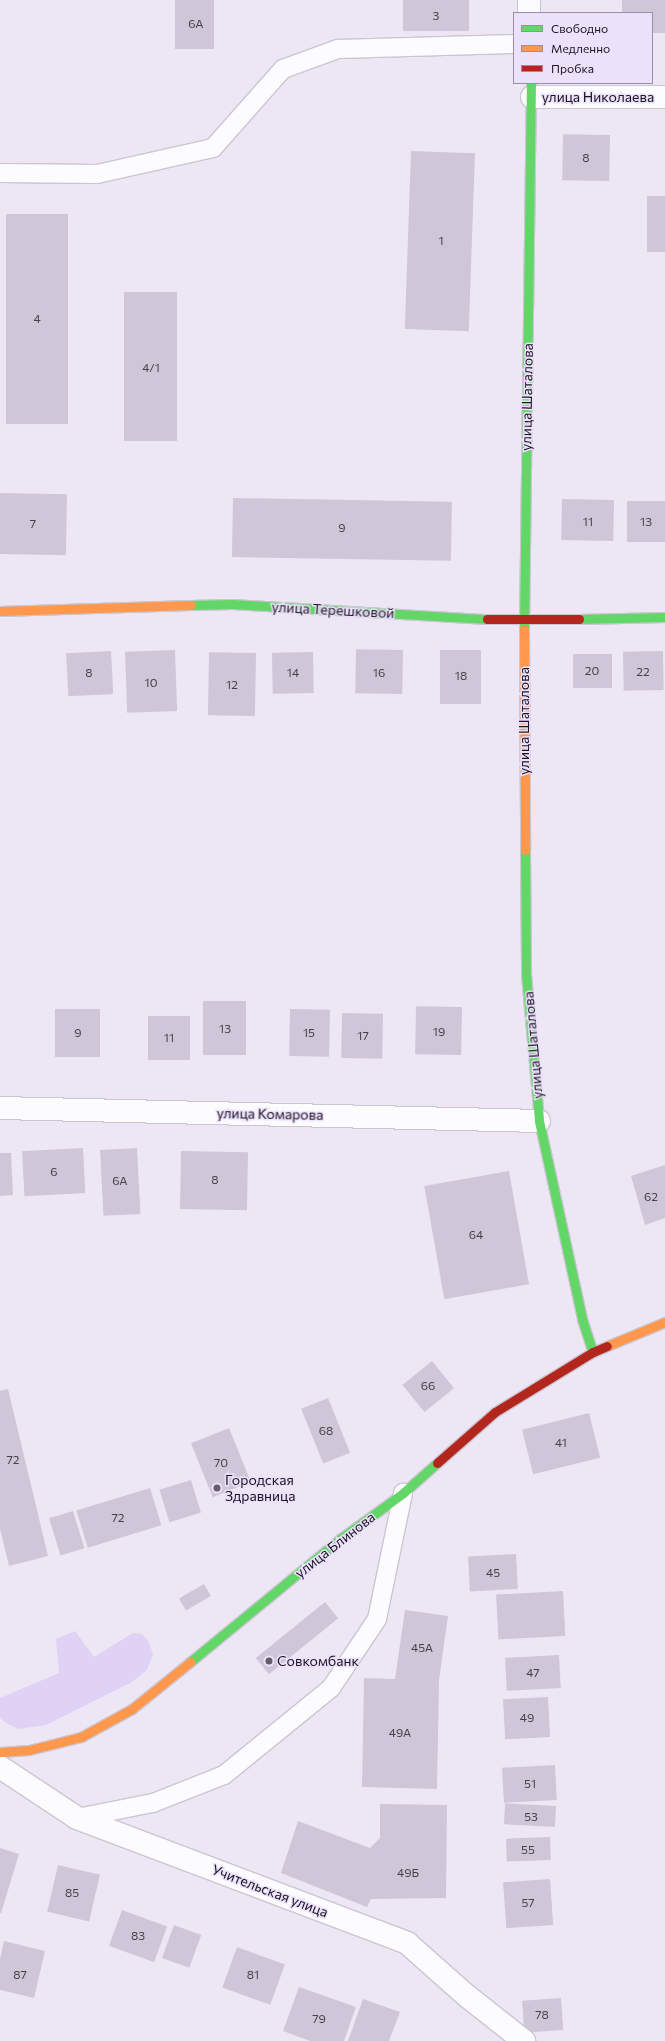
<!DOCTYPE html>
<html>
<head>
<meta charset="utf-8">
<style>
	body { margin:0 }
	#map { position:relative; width:665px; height:2041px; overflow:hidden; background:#ede7f5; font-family:Commissioner,sans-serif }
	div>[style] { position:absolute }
	.green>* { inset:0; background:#e0d2f4 }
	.building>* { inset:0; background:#cfc7d8; transform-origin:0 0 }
	.roads { filter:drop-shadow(1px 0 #cac6d1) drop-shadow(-1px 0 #cac6d1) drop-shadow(0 1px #cac6d1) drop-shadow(0 -1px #cac6d1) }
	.lane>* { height:18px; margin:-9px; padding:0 9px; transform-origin:9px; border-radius:9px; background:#fcfbfe }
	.street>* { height:22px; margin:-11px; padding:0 11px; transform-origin:11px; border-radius:11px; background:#fcfbfe }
	.fast>* { height:9px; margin:-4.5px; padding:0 4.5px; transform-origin:4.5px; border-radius:4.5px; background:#63d668 }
	.slow>* { height:9px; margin:-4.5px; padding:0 4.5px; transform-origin:4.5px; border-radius:4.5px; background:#ff974d }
	.jam>* { height:9px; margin:-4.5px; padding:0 4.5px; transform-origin:4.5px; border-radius:4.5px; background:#b3261e }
	.dots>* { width:11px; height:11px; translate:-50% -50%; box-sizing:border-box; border:2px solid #ece1fb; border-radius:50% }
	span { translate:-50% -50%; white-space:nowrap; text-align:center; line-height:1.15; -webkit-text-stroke:3px #ece1fb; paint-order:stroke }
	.number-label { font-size:12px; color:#46424c }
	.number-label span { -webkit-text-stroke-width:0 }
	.street-label { font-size:14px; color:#19151e }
	.poi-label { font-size:14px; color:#19151e }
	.left { translate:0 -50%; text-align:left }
	.legend { position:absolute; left:513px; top:12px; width:140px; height:72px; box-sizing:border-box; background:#ece1fb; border:1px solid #988fa3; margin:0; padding:5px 7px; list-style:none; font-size:12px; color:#19151e }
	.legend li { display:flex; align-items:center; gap:8px; height:20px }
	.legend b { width:20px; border:1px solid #988fa3 }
</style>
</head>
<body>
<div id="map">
	<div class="green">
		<div style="clip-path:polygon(75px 1631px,94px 1657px,133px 1633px,142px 1634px,148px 1640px,153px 1654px,147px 1670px,132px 1682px,46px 1725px,18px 1729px,6px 1723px,0 1718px,0 1698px,59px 1673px,56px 1639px)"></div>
	</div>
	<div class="building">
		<div style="left:175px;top:0;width:39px;height:49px"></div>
		<div style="left:403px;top:0;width:66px;height:31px"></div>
		<div style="clip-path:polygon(622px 0,665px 0,665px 33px,652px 33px,652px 13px,622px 13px)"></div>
		<div style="left:610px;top:135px;width:46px;height:47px;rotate:91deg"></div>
		<div style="left:411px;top:151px;width:64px;height:178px;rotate:2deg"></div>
		<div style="left:647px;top:196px;width:18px;height:56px"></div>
		<div style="left:6px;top:214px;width:62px;height:210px"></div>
		<div style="left:177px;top:292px;width:149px;height:53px;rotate:90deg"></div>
		<div style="left:0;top:493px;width:67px;height:61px;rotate:1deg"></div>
		<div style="left:233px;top:498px;width:219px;height:59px;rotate:1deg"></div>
		<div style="left:614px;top:500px;width:41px;height:52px;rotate:91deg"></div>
		<div style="left:627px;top:501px;width:38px;height:41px"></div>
		<div style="left:175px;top:650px;width:61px;height:50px;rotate:88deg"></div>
		<div style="left:403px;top:650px;width:44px;height:47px;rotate:91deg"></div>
		<div style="left:440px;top:650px;width:41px;height:54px"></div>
		<div style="left:111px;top:651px;width:43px;height:45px;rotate:87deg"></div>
		<div style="left:663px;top:651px;width:39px;height:40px;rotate:89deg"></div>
		<div style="left:313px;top:652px;width:41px;height:41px;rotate:89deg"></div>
		<div style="left:256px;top:653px;width:63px;height:47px;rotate:91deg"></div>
		<div style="left:573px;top:654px;width:39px;height:34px"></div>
		<div style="left:246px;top:1001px;width:54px;height:43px;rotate:90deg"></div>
		<div style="left:462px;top:1007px;width:48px;height:46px;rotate:91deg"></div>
		<div style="left:100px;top:1009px;width:48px;height:45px;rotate:90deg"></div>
		<div style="left:290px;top:1009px;width:40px;height:47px;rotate:1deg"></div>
		<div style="left:342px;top:1013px;width:41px;height:45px;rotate:1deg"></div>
		<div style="left:190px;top:1016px;width:44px;height:42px;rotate:90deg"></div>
		<div style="left:83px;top:1148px;width:45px;height:61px;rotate:87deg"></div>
		<div style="left:137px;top:1148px;width:66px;height:37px;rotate:87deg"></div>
		<div style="left:181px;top:1151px;width:67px;height:58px;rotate:1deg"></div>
		<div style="clip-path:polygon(0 1153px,11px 1153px,13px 1195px,0 1196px)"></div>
		<div style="clip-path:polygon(665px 1165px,665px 1218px,645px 1225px,631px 1176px)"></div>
		<div style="left:509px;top:1171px;width:115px;height:86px;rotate:80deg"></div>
		<div style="left:432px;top:1361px;width:35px;height:38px;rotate:51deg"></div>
		<div style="clip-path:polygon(8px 1389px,48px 1556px,9px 1566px,0 1529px,0 1391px)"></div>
		<div style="left:328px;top:1398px;width:59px;height:29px;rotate:68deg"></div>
		<div style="left:589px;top:1413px;width:46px;height:69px;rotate:76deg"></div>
		<div style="left:229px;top:1428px;width:58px;height:41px;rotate:68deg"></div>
		<div style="left:191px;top:1480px;width:34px;height:33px;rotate:73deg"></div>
		<div style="left:150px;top:1488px;width:39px;height:77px;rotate:73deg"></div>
		<div style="left:73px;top:1511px;width:39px;height:25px;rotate:73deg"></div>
		<div style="left:516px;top:1554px;width:35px;height:48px;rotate:87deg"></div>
		<div style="left:204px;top:1584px;width:14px;height:29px;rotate:60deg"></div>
		<div style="left:563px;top:1591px;width:45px;height:67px;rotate:87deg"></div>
		<div style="left:325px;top:1602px;width:21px;height:89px;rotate:51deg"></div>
		<div style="clip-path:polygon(405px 1610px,448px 1616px,439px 1680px,437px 1789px,362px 1787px,364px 1678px,395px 1679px)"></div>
		<div style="left:559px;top:1655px;width:33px;height:54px;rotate:87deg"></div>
		<div style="left:548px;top:1697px;width:40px;height:45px;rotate:87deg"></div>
		<div style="left:555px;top:1765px;width:35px;height:53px;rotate:87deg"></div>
		<div style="clip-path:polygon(380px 1804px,447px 1805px,446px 1898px,371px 1899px,367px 1907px,281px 1873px,298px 1821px,370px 1848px,380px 1838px)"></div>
		<div style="left:556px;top:1806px;width:21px;height:51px;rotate:93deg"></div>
		<div style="left:550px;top:1837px;width:23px;height:44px;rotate:88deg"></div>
		<div style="clip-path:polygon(0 1848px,19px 1854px,1px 1913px,0 1913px)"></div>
		<div style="left:58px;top:1865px;width:43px;height:48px;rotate:13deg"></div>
		<div style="left:550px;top:1879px;width:46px;height:47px;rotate:86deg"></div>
		<div style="left:122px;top:1910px;width:48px;height:38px;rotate:20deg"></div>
		<div style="left:174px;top:1925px;width:29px;height:35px;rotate:20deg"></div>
		<div style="clip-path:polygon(4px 1941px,45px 1951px,34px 1998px,0 1990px,0 1959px)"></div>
		<div style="left:237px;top:1947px;width:51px;height:43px;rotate:20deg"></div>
		<div style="clip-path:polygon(299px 1987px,356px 2007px,344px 2041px,310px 2041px,283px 2031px)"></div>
		<div style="left:561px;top:1998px;width:32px;height:39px;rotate:86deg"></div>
		<div style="clip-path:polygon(363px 1999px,400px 2012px,389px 2041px,348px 2041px)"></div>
	</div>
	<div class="roads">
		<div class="lane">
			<div style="left:0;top:173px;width:97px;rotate:0.6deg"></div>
			<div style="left:97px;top:174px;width:119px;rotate:-12.6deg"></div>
			<div style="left:213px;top:148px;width:106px;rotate:-48.5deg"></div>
			<div style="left:283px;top:69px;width:59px;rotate:-20deg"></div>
			<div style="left:338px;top:49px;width:176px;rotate:-1.6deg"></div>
			<div style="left:77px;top:1818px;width:77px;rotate:-11.2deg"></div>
			<div style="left:153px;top:1803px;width:76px;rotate:-21.5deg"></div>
			<div style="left:224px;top:1775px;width:138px;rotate:-39.1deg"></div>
			<div style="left:331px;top:1688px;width:83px;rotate:-56.3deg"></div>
			<div style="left:377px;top:1619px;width:129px;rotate:-78.3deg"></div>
		</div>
		<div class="street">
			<div style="left:529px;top:0;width:13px;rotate:90deg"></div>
			<div style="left:532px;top:97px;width:133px"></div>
			<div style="left:0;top:1108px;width:539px;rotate:1.38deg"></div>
			<div style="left:0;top:1767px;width:92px;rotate:33.5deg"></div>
			<div style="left:77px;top:1818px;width:353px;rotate:20.7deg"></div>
			<div style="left:407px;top:1943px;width:80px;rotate:41.5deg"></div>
			<div style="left:467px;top:1996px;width:73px;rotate:38.3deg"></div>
		</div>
		<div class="fast">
			<div style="left:191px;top:605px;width:41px;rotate:-1.4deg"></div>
			<div style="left:232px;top:604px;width:255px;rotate:3.4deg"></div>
			<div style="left:579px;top:619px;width:86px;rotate:-1.3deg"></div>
			<div style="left:524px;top:629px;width:546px;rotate:-89.27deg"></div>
			<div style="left:525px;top:850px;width:124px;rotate:89.5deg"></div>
			<div style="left:526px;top:974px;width:148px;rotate:84.9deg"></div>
			<div style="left:539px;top:1121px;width:203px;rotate:77.7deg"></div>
			<div style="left:582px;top:1319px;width:35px;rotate:72deg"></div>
			<div style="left:190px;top:1662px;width:194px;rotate:-39.4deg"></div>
			<div style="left:340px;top:1539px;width:78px;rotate:-36.1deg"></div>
			<div style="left:403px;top:1493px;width:45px;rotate:-41.4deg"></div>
		</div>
		<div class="slow">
			<div style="left:0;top:611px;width:191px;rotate:-1.8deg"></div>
			<div style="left:524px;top:629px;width:221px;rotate:89.7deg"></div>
			<div style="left:607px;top:1346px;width:63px;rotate:-22.5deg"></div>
			<div style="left:0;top:1752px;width:29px;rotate:-4deg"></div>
			<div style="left:29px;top:1750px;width:54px;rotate:-14deg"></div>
			<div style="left:81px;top:1737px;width:58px;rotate:-28.8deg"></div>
			<div style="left:132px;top:1709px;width:75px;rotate:-39deg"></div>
		</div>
		<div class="jam">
			<div style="left:487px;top:619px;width:92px"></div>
			<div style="left:437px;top:1463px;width:77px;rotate:-41.3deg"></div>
			<div style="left:495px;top:1412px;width:115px;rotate:-31.5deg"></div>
			<div style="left:593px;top:1352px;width:15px;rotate:-23deg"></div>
		</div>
	</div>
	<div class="dots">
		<div style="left:217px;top:1488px;background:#635e69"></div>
		<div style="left:269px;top:1661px;background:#635e69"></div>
	</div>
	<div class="number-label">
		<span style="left:436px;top:16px">3</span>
		<span style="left:196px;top:24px">6А</span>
		<span style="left:586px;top:158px">8</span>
		<span style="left:441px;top:241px">1</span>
		<span style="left:37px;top:319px">4</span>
		<span style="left:151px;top:368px">4/1</span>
		<span style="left:588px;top:522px">11</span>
		<span style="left:646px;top:522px">13</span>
		<span style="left:33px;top:524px">7</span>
		<span style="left:342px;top:528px">9</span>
		<span style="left:592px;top:671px">20</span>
		<span style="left:643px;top:672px">22</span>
		<span style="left:89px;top:673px">8</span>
		<span style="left:293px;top:673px">14</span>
		<span style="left:379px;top:673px">16</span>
		<span style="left:461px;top:676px">18</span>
		<span style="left:151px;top:683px">10</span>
		<span style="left:232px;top:685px">12</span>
		<span style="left:225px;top:1029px">13</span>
		<span style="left:439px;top:1032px">19</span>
		<span style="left:78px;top:1033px">9</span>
		<span style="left:309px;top:1033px">15</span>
		<span style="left:363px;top:1036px">17</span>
		<span style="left:169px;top:1038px">11</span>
		<span style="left:54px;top:1172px">6</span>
		<span style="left:215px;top:1180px">8</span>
		<span style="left:120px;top:1181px">6А</span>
		<span style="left:651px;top:1197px">62</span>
		<span style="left:476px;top:1235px">64</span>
		<span style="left:428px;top:1386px">66</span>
		<span style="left:326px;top:1431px">68</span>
		<span style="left:561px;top:1443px">41</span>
		<span style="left:13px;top:1460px">72</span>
		<span style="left:221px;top:1463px">70</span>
		<span style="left:118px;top:1518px">72</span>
		<span style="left:493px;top:1573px">45</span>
		<span style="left:422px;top:1648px">45А</span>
		<span style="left:533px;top:1673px">47</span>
		<span style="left:527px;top:1718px">49</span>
		<span style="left:400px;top:1733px">49А</span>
		<span style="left:530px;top:1784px">51</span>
		<span style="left:531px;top:1817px">53</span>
		<span style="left:528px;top:1850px">55</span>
		<span style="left:408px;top:1873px">49Б</span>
		<span style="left:72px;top:1893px">85</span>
		<span style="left:528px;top:1903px">57</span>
		<span style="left:138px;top:1936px">83</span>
		<span style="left:20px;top:1975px">87</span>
		<span style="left:253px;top:1975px">81</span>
		<span style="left:542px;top:2015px">78</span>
		<span style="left:319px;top:2019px">79</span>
	</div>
	<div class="street-label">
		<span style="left:598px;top:97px">улица Николаева</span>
		<span style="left:527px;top:397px;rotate:-89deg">улица Шаталова</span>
		<span style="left:333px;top:610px;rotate:3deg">улица Терешковой</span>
		<span style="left:524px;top:721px;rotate:-90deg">улица Шаталова</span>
		<span style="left:533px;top:1045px;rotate:-95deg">улица Шаталова</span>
		<span style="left:270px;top:1114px;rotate:1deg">улица Комарова</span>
		<span style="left:335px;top:1545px;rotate:-38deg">улица Блинова</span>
		<span style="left:270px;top:1891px;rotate:21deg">Учительская улица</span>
	</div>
	<div class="poi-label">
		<span class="left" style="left:225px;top:1488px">Городская<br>Здравница</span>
		<span class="left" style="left:277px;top:1661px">Совкомбанк</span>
	</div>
	<ul class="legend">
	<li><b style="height:5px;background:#63d668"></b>Свободно</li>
	<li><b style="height:5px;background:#ff974d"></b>Медленно</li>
	<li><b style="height:5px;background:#b3261e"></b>Пробка</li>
	</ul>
</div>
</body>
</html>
